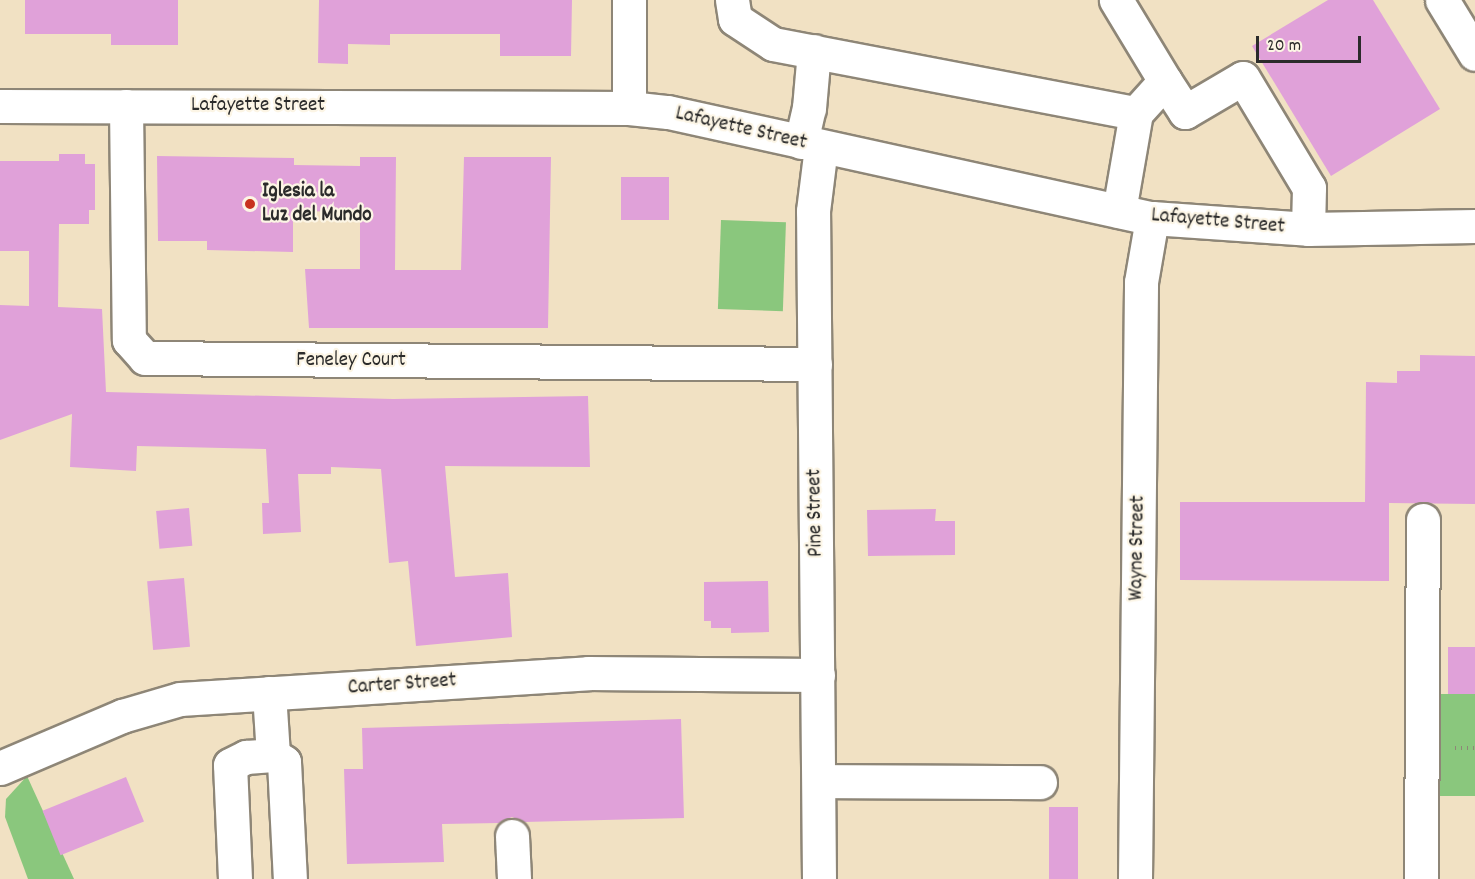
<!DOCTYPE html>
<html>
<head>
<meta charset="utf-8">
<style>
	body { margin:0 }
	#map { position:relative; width:1475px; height:879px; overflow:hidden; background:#f1e1c3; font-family:Dekko,sans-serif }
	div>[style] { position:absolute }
	.green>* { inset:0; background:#8ac77d; transform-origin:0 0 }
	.building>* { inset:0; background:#e0a1d9; transform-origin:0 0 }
	.path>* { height:4px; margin-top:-2px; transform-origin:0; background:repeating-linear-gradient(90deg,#8e8677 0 1.5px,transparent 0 6px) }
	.roads { filter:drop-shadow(2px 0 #8e8677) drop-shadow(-2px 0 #8e8677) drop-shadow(0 2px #8e8677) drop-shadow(0 -2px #8e8677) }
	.minor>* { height:33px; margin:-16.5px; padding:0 16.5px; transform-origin:16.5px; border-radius:16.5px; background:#fff }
	.dots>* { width:16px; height:16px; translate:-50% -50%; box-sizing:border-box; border:3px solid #fcf5e5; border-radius:50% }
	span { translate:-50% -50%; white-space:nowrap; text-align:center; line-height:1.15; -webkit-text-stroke:4.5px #fcf5e5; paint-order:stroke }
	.street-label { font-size:21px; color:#2b2b2b }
	.poi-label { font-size:21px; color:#2b2b2b; font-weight:700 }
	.left { translate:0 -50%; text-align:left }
	.scale { position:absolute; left:1256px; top:36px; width:105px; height:27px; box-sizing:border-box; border:3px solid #2b2b2b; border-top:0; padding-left:8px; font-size:18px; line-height:21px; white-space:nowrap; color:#2b2b2b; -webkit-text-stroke:4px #fcf5e5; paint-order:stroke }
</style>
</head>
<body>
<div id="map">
	<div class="green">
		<div style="left:721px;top:220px;width:65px;height:89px;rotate:2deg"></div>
		<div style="left:1435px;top:694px;width:40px;height:102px"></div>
		<div style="clip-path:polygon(27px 776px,43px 811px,74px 879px,28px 879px,5px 817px,6px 799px)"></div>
	</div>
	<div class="building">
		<div style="clip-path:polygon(25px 0,178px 0,178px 45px,111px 45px,111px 34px,25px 34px)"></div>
		<div style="clip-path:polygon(319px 0,572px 0,571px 56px,500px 56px,500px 34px,390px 34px,390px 45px,348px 44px,348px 64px,318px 63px)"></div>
		<div style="clip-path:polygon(1328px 0,1373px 0,1440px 109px,1331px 176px,1252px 46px)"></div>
		<div style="clip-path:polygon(59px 154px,85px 154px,85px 164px,95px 164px,95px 210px,89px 210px,89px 224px,59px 224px,58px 307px,102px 309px,106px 392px,393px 399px,588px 396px,590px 467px,445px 466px,455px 577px,508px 573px,512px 637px,416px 646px,408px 561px,389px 563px,381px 469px,331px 467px,331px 474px,298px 474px,301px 532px,263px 534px,262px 503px,269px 503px,266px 449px,137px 446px,136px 471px,70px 467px,72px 414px,0 440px,0 305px,29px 306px,29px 251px,0 251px,0 161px,59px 161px)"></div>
		<div style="clip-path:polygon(157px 156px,294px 158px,294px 165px,360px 166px,360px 157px,396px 157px,395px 270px,461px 270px,464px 157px,551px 157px,548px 328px,309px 328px,305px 269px,360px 269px,360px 212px,293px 211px,293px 252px,207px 250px,207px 241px,158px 241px)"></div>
		<div style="left:621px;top:177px;width:48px;height:43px"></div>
		<div style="clip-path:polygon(1420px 355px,1475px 356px,1475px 504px,1389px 503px,1389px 581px,1180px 580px,1180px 502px,1365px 502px,1366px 382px,1397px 383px,1397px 371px,1420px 371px)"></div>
		<div style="left:189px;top:508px;width:38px;height:33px;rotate:85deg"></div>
		<div style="clip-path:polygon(936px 509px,935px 521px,955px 521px,955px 555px,868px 556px,867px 510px)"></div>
		<div style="left:184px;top:578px;width:69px;height:37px;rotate:85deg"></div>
		<div style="clip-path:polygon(768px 581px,769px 632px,731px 633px,731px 628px,711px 628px,711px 621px,704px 621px,704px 582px)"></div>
		<div style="left:1448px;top:647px;width:27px;height:47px"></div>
		<div style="clip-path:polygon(681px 719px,684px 818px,524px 822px,512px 817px,499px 823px,442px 824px,444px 862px,347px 864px,344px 769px,363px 769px,362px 728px)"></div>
		<div style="left:126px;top:777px;width:48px;height:90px;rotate:68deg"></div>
		<div style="left:1049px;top:807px;width:29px;height:72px"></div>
	</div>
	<div class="path">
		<div style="left:1455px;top:748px;width:20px"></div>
	</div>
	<div class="roads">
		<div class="minor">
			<div style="left:732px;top:0;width:19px;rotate:81deg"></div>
			<div style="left:735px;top:19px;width:45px;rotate:33.3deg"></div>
			<div style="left:773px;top:44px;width:369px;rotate:10.8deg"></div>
			<div style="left:1136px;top:113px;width:43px;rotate:-47.8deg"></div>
			<div style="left:1165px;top:81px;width:95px;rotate:-121.2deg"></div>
			<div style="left:1442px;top:0;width:63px;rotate:58.6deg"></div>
			<div style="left:1165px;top:81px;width:37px;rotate:57deg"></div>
			<div style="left:1185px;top:112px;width:67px;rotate:-30.4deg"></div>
			<div style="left:1243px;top:78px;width:128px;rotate:59deg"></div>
			<div style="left:1309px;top:188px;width:41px;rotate:91.4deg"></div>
			<div style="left:0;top:106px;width:629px;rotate:0.18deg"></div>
			<div style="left:629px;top:108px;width:39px;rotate:6deg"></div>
			<div style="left:668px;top:112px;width:495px;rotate:12.4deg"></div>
			<div style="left:1152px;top:218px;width:156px;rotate:4deg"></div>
			<div style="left:1308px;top:229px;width:167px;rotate:-1deg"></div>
			<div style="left:126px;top:106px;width:234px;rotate:89.3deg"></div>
			<div style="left:129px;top:340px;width:24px;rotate:48deg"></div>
			<div style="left:145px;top:358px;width:670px;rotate:0.51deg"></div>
			<div style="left:629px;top:108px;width:108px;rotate:-90deg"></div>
			<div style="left:801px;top:142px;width:35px;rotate:-77deg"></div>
			<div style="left:809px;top:108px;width:57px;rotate:-85deg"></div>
			<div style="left:1119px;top:211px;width:99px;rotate:-80.2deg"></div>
			<div style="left:269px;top:693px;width:62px;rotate:86.3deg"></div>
			<div style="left:273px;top:755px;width:13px;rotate:32deg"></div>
			<div style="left:284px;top:762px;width:117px;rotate:87.1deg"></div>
			<div style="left:0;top:768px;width:133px;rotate:-23.1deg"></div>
			<div style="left:122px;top:716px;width:60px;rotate:-16.3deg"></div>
			<div style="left:180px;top:699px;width:409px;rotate:-3.6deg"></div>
			<div style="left:588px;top:673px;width:230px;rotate:0.5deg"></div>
			<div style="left:819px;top:781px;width:221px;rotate:0.3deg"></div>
			<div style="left:512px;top:836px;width:43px;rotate:87.3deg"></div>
			<div style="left:235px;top:879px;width:114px;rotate:-92.5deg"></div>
			<div style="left:230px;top:765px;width:18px;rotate:-27deg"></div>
			<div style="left:246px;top:757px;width:27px;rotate:-4deg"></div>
			<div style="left:819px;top:879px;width:668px;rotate:-90.51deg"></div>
			<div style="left:813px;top:211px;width:64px;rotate:-82.9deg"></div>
			<div style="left:1135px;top:879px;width:597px;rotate:-89.42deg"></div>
			<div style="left:1141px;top:282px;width:65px;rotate:-80.2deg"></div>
			<div style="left:1421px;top:879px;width:359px;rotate:-89.7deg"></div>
		</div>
	</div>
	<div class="dots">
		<div style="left:250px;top:204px;background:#c8321e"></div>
	</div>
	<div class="street-label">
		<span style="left:258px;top:106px">Lafayette Street</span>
		<span style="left:741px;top:129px;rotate:13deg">Lafayette Street</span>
		<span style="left:1218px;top:222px;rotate:5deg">Lafayette Street</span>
		<span style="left:351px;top:361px">Feneley Court</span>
		<span style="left:816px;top:513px;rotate:-91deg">Pine Street</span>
		<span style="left:1138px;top:548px;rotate:-89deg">Wayne Street</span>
		<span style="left:402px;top:685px;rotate:-4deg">Carter Street</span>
	</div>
	<div class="poi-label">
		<span class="left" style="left:262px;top:204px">Iglesia la<br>Luz del Mundo</span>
	</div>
	<div class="scale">20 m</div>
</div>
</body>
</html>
